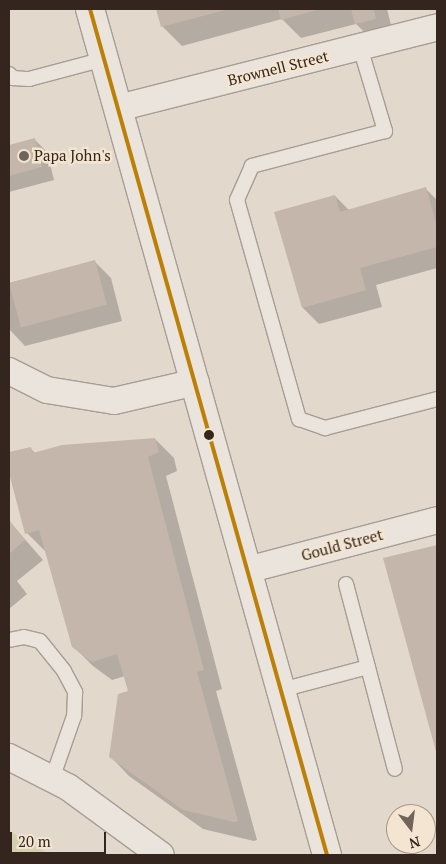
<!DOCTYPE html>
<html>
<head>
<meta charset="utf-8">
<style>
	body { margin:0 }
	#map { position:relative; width:446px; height:864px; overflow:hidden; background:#e2d8cb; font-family:"PT Serif",serif }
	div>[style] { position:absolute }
	.green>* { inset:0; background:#d4cfae }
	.shadow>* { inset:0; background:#0003 }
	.building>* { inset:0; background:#c5b6ac; transform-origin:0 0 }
	.roads { filter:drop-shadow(1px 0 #a79d94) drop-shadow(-1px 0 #a79d94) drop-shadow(0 1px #a79d94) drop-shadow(0 -1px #a79d94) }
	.service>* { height:14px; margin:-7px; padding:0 7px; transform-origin:7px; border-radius:7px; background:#eae4dc }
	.minor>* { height:26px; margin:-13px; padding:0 13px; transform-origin:13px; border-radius:13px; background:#eae4dc }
	.secondary>* { height:28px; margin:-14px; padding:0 14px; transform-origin:14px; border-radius:14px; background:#eae4dc }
	.bus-1>* { height:4px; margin:-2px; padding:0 2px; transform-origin:2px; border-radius:2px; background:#bc8009 }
	.dots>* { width:14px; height:14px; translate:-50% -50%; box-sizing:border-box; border:2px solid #f3e5d1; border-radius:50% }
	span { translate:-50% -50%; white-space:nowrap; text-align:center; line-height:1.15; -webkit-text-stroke:5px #f3e5d1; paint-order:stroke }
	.street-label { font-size:15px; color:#34261e }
	.poi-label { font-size:15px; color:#34261e }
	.left { translate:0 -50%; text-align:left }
	.frame { position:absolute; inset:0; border:10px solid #34261e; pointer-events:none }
	.north { position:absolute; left:386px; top:804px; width:50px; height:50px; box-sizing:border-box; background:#f3e5d1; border:1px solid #a79989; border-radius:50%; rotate:165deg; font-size:14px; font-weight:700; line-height:20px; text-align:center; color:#34261e }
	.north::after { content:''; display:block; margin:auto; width:18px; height:22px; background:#71645b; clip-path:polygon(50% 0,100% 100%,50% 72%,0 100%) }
	.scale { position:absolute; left:10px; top:832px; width:96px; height:22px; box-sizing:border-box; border:2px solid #34261e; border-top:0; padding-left:6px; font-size:15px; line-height:18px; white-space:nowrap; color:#34261e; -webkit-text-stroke:4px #f3e5d1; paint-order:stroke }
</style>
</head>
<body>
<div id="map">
	<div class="green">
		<div style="clip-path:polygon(9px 831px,51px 855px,9px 855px)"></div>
	</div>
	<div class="shadow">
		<div style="clip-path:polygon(158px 9px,387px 9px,394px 37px,375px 42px,356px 24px,301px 38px,282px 19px,182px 46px,163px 27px)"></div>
		<div style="clip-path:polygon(34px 139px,47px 152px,54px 180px,9px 192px,9px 146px)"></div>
		<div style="clip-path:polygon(426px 189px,437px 200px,437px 268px,376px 285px,382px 307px,319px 324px,303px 308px,335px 196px,350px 211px)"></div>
		<div style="clip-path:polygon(94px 261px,111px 278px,122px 321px,25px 346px,9px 329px,9px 283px)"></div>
		<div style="clip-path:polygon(155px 439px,174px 458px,177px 471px,166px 476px,222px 689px,216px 691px,257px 840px,254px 841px,203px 829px,129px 776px,110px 756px,129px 692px,125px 676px,112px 680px,93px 666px,73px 646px,46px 552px,27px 533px,9px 468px,9px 453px,30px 448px,36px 454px)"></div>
		<div style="clip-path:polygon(9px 521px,43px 560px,17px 581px,27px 594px,9px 609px)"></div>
		<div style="clip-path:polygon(437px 546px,437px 753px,384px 559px)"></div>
	</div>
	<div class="building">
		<div style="clip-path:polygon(156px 9px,229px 9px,161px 27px)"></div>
		<div style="clip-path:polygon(278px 9px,320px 9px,281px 20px)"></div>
		<div style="clip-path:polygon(351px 9px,374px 9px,376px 19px,355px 24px)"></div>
		<div style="clip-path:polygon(35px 138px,42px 167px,9px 176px,9px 145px)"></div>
		<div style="clip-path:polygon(426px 187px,437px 226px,437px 247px,360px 268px,366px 290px,302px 308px,274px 212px,335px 195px,340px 212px)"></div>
		<div style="left:95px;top:260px;width:46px;height:89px;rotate:75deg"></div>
		<div style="clip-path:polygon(155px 438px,159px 452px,148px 457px,204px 670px,197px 672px,238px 821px,234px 822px,183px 810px,109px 757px,118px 694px,128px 691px,117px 654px,92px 662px,72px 647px,39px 530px,25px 534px,9px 473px,9px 452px,31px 447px,33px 453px,62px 445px)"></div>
		<div style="clip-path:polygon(9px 520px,25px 540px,9px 554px)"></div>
		<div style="clip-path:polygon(437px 545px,437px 755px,383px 558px)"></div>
	</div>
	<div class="roads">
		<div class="service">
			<div style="left:360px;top:47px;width:88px;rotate:73.4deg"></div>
			<div style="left:385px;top:131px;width:138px;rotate:165.3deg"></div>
			<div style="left:252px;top:166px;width:37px;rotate:114deg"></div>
			<div style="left:237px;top:200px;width:228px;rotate:74.2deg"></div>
			<div style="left:299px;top:419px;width:28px;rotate:19deg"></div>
			<div style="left:325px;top:428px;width:116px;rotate:-14.5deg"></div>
			<div style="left:9px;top:74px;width:6px;rotate:45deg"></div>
			<div style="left:13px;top:78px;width:16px;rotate:4deg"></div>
			<div style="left:29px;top:79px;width:78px;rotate:-14.9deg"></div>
			<div style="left:346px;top:584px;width:191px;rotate:75.2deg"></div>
			<div style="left:9px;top:640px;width:15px;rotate:-11deg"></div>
			<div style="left:24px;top:637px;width:16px;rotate:14deg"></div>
			<div style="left:40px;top:641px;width:38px;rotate:51deg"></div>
			<div style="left:64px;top:671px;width:24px;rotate:62deg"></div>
			<div style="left:75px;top:692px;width:24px;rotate:92deg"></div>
			<div style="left:74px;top:716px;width:67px;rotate:109.2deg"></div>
			<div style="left:281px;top:690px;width:90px;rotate:-14.8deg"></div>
		</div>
		<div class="minor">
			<div style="left:118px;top:108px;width:329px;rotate:-14.2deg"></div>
			<div style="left:9px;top:371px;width:42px;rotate:26.6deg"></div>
			<div style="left:47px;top:390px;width:68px;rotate:9.3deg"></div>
			<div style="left:114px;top:401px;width:84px;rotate:-13deg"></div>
			<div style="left:247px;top:570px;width:196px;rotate:-14.7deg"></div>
			<div style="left:9px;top:757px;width:66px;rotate:27deg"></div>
			<div style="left:68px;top:787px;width:115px;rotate:36.2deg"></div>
		</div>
		<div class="secondary">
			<div style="left:90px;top:9px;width:879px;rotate:74.35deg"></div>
		</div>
	</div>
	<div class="bus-1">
		<div style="left:90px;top:9px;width:879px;rotate:74.35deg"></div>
	</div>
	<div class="dots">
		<div style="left:24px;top:156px;background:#71645b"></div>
		<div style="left:209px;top:435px;background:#34261e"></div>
	</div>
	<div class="street-label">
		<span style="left:278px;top:68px;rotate:-14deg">Brownell Street</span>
		<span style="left:342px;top:545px;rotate:-15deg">Gould Street</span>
	</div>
	<div class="poi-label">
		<span class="left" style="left:34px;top:156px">Papa John's</span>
	</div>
	<div class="frame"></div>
	<div class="north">N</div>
	<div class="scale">20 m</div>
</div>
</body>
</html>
